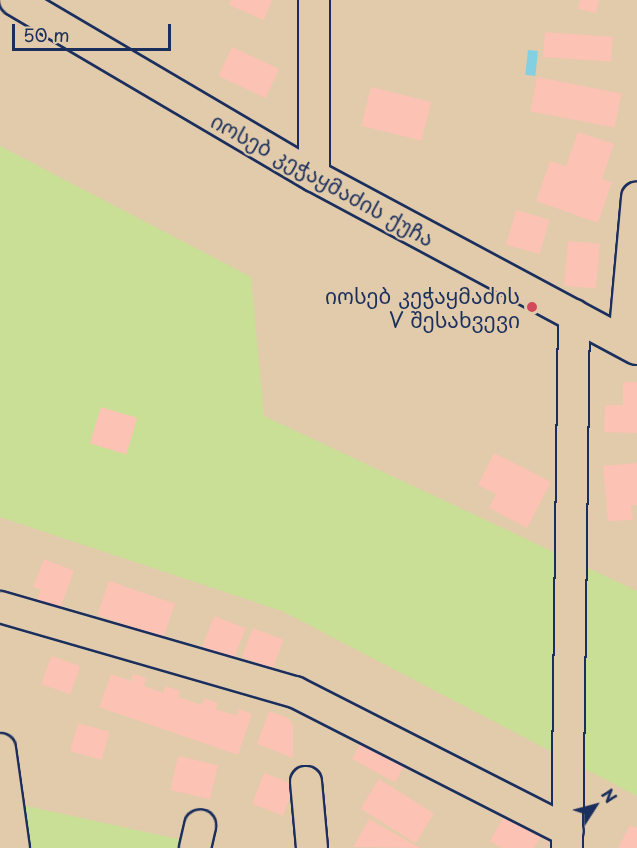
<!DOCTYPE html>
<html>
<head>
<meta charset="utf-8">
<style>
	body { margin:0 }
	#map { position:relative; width:637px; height:848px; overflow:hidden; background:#e1cbaa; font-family:"Playpen Sans","Noto Sans Georgian",sans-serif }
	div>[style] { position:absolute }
	.green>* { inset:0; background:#c9df95 }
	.water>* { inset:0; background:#83d0e2; transform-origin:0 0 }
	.building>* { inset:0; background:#fcc2b4; transform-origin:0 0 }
	.roads { filter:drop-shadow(2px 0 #1b2f5e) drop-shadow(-2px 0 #1b2f5e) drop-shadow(0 2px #1b2f5e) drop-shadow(0 -2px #1b2f5e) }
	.minor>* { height:30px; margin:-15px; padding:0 15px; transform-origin:15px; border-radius:15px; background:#e1cbaa }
	.dots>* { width:16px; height:16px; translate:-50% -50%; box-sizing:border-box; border:3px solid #e1cbaa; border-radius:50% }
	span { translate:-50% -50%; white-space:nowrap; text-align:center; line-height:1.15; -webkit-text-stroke:4.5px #e1cbaa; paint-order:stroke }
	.street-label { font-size:21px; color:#1b2f5e }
	.poi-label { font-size:21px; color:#1b2f5e }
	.right { translate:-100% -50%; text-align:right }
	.north { position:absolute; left:565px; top:776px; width:60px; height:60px; -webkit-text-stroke:4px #e1cbaa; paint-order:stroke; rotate:54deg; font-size:16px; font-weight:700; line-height:24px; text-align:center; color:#1b2f5e }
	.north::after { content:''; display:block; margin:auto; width:21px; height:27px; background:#1b2f5e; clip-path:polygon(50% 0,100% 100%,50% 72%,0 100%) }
	.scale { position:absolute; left:12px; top:24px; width:159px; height:27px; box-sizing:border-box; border:3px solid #1b2f5e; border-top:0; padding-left:8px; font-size:18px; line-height:21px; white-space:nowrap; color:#1b2f5e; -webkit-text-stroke:4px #e1cbaa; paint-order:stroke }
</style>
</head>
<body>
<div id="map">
	<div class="green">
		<div style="clip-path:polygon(0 146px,251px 277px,264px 416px,637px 591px,637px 796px,282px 611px,0 517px)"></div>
		<div style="clip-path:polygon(8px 802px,196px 843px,195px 848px,14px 848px)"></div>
	</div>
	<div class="water">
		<div style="left:528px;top:50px;width:10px;height:25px;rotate:6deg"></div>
	</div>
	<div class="building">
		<div style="clip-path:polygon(231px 0,272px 0,264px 20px,229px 5px)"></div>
		<div style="clip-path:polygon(580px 0,599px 0,596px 13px,578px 9px)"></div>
		<div style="left:545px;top:32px;width:68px;height:25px;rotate:4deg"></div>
		<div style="left:232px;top:47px;width:52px;height:32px;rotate:25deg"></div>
		<div style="left:537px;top:77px;width:86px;height:35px;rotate:11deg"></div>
		<div style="left:371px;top:87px;width:62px;height:40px;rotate:14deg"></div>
		<div style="clip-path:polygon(578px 132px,614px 144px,602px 179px,612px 182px,598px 223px,536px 201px,550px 161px,566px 166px)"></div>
		<div style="left:516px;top:210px;width:35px;height:36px;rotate:16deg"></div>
		<div style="left:568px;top:241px;width:32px;height:45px;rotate:5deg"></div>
		<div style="clip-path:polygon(623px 382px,637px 382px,637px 433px,604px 432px,605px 405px,623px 405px)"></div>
		<div style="left:101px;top:407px;width:38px;height:38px;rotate:17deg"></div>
		<div style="clip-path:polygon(494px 453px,551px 482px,527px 528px,489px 508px,496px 494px,478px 485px)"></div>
		<div style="clip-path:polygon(637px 463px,637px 505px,631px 505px,633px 520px,608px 521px,603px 466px)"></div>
		<div style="clip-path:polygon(44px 559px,74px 571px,60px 609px,37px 600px,41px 590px,33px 587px)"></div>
		<div style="left:109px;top:581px;width:70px;height:36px;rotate:19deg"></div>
		<div style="left:214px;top:616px;width:34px;height:33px;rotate:21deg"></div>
		<div style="left:253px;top:628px;width:33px;height:31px;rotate:21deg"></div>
		<div style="left:51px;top:656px;width:31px;height:30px;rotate:19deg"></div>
		<div style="clip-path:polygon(111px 674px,131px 681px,133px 674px,146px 678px,144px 686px,163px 693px,166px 686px,180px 691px,178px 697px,202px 705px,204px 698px,218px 703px,216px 709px,237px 716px,239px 709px,252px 714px,238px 755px,99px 707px)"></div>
		<div style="clip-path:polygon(269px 711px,288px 718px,293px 725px,293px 758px,257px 744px)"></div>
		<div style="left:78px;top:723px;width:33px;height:29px;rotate:16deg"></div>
		<div style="left:368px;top:730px;width:49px;height:33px;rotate:29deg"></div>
		<div style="left:178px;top:756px;width:41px;height:35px;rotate:13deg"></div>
		<div style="left:264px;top:773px;width:33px;height:33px;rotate:21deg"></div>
		<div style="left:379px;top:779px;width:65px;height:35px;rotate:32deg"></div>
		<div style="clip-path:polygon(505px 815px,541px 836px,534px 848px,502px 848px,490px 841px)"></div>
		<div style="clip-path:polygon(369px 819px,420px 848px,353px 847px)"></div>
		<div style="clip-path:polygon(630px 825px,637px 828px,637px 848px,618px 848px)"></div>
	</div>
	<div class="roads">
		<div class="minor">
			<div style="left:15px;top:0;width:347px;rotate:30.5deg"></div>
			<div style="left:314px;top:176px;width:366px;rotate:28.2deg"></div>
			<div style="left:314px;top:176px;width:176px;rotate:-90deg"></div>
			<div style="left:624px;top:341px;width:144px;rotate:-84.8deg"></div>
			<div style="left:0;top:607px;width:307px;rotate:16.1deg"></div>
			<div style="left:295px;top:692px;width:306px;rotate:27deg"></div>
			<div style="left:0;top:749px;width:100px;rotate:82deg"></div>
			<div style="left:306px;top:782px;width:66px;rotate:84.8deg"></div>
			<div style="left:195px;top:848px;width:23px;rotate:-77deg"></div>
			<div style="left:567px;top:848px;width:533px;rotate:-89.25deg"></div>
		</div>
	</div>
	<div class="dots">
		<div style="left:532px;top:307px;background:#d1495b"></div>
	</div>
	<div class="street-label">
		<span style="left:323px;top:179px;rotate:29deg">იოსებ კეჭაყმაძის ქუჩა</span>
	</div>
	<div class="poi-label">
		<span class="right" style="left:520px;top:307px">იოსებ კეჭაყმაძის<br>V შესახვევი</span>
	</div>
	<div class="north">N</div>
	<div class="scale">50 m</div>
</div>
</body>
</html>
